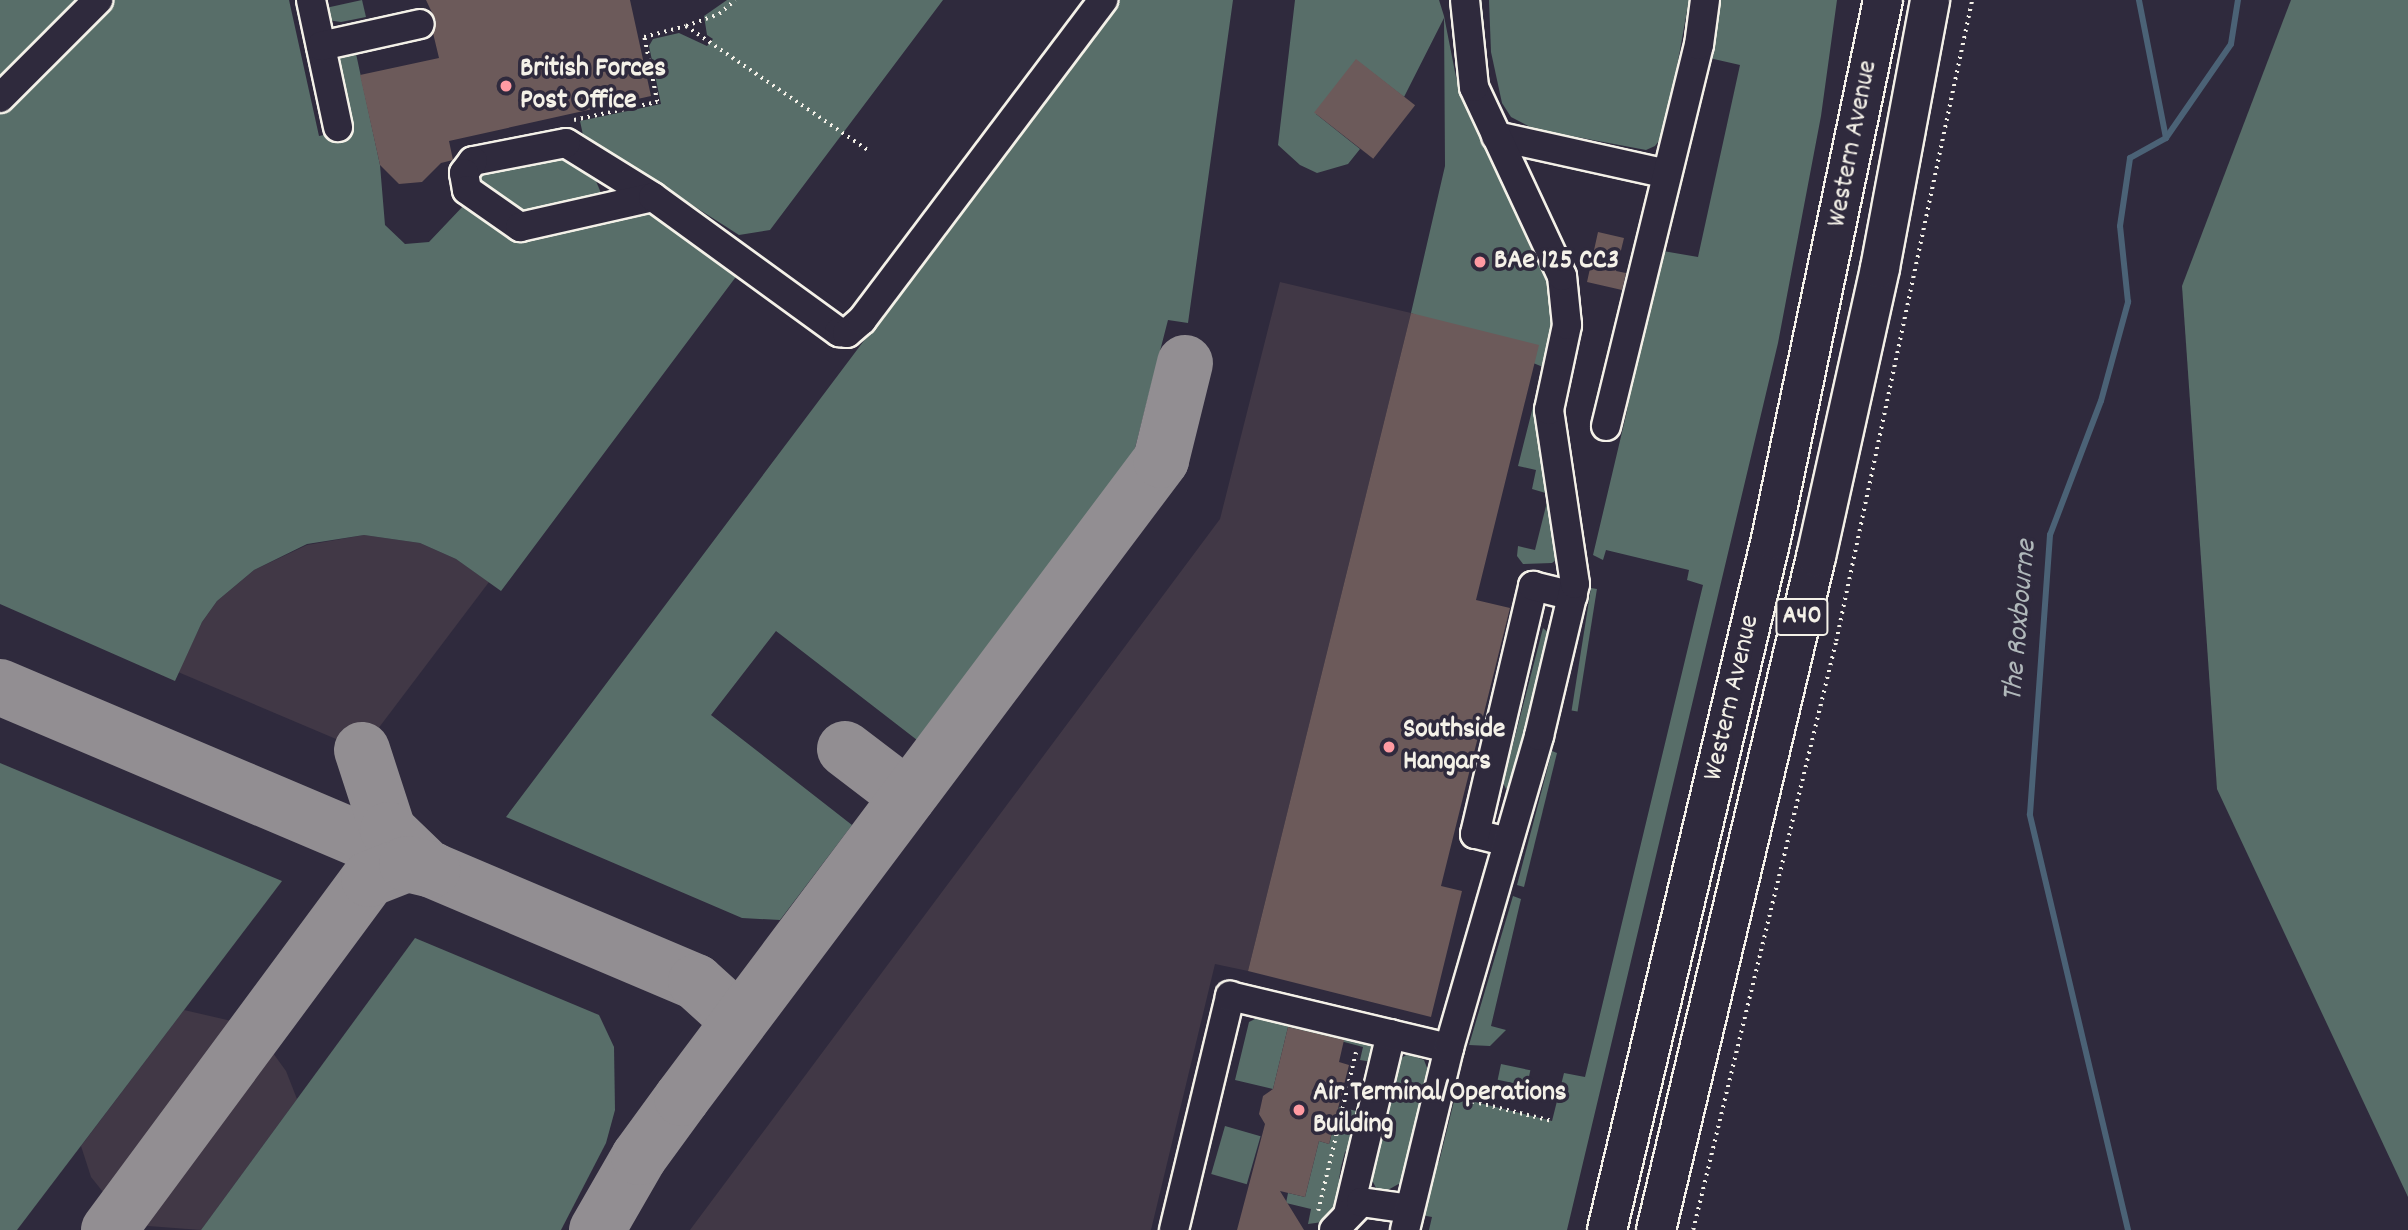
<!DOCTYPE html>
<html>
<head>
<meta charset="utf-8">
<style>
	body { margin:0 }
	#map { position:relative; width:2408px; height:1230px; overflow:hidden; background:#2f2a3d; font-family:Dekko,sans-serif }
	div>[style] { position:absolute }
	.built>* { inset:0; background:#413846 }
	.green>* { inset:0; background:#586e69; transform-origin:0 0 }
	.stream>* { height:6px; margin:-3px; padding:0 3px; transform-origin:3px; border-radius:3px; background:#4b6276 }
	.taxiway>* { height:56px; margin:-28px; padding:0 28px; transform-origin:28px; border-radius:28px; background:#928e92 }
	.building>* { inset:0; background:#6c5a5a; transform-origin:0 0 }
	.path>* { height:3.5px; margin-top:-1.75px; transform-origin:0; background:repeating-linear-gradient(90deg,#f4f1e8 0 2px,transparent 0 7px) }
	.roads { filter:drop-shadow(2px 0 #f4f1e8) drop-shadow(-2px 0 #f4f1e8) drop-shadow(0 2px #f4f1e8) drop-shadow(0 -2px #f4f1e8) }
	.minor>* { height:28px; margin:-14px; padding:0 14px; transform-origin:14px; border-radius:14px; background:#2f2a3d }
	.highway>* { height:38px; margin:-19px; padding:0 19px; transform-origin:19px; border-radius:19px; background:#2f2a3d }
	.dots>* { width:19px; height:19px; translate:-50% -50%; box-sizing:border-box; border:4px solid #2f2a3d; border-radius:50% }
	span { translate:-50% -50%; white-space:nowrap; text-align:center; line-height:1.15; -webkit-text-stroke:7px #2f2a3d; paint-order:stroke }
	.shield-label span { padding:2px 5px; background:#2f2a3d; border:2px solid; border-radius:5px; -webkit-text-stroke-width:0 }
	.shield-label { font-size:26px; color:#f4f1e8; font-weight:700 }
	.poi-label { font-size:28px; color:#f4f1e8; font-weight:700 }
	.left { translate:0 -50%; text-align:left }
	.street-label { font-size:28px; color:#f4f1e8 }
	.water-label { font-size:30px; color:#b0b8ba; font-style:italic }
</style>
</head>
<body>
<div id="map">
	<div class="built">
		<div style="clip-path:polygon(1280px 282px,1411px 313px,1248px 971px,1215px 964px,1151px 1230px,690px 1230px,1220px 519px)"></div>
		<div style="clip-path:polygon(364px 535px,420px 543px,456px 559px,489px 582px,362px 750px,178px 672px,202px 622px,217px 601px,254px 570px,307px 545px)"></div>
		<div style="clip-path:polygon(184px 1010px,236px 1022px,265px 1042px,286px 1071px,297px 1099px,201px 1230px,148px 1226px,115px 1207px,91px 1177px,81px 1146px)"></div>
	</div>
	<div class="green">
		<div style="clip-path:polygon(0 0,289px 0,319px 136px,348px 130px,336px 58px,355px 49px,380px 165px,385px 225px,405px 244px,429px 242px,466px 203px,525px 237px,647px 208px,741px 270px,501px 591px,456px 559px,420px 543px,364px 535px,307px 544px,254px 570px,217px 601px,202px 622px,175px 681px,0 604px)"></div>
		<div style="clip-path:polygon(362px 0,366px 17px,341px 22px,327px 20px,321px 9px)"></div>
		<div style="clip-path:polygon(727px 0,943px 0,770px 230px,739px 235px,583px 135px,580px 121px,661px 104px,649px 46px,653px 39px,679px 33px,707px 46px,713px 39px,707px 35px,704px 16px)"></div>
		<div style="clip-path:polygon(1120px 0,1233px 0,1188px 323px,1168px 320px,1134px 452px,917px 740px,776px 631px,711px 715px,852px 825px,780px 920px,742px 918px,506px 817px)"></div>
		<div style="clip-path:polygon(1295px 0,1439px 0,1444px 16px,1456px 77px,1552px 287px,1560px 557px,1552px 563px,1523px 564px,1517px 556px,1518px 546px,1535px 550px,1549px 494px,1532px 489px,1536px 470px,1518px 466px,1543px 367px,1411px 313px,1445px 166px,1444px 18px,1404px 97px,1356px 60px,1316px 114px,1360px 149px,1348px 164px,1317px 173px,1300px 165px,1278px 145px)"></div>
		<div style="clip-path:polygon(1489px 0,1689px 0,1665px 133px,1655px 146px,1646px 150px,1534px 129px,1511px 117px,1502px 103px,1491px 52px)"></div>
		<div style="clip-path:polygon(1713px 0,1837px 0,1821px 116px,1778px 343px,1567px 1230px,1429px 1230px,1432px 1217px,1416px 1214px,1429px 1160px,1439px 1162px,1455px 1097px,1552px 1121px,1564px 1073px,1585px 1077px,1703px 585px,1687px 580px,1689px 570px,1606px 550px,1603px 560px,1593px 555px,1627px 411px,1635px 346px,1648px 295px,1663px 251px,1698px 257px,1740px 65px,1705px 57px)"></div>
		<div style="clip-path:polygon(2291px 0,2408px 0,2408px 1197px,2217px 789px,2182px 286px)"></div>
		<div style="clip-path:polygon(554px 154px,596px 181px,603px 198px,523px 216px,477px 186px,476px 174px)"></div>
		<div style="left:1591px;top:588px;width:6px;height:124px;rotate:9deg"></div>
		<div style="clip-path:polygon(1543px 628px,1550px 634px,1514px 784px,1506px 789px,1503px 783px)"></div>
		<div style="clip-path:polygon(1552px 751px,1557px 753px,1524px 887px,1517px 885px)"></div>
		<div style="clip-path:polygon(0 763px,282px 881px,17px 1230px,0 1230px)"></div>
		<div style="clip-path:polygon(1513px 896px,1521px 899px,1491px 1026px,1506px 1030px,1490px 1046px,1469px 1045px)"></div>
		<div style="clip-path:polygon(415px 938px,599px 1015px,614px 1047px,615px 1110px,606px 1143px,561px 1230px,201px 1230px)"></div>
		<div style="clip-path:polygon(1257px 1018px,1376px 1046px,1372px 1062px,1360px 1060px,1363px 1047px,1288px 1027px,1273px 1089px,1235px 1080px,1249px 1022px)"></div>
		<div style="clip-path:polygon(1408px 1054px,1424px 1060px,1429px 1073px,1404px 1181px,1386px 1191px,1376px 1188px,1369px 1174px,1396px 1061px)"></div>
		<div style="left:1501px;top:1064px;width:30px;height:16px;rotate:12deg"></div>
		<div style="clip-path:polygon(1339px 1107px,1361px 1112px,1354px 1145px,1345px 1152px,1341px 1167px,1339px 1179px,1344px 1188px,1330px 1221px,1308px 1224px,1311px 1209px,1286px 1203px,1288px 1193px,1305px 1197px,1319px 1141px,1329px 1144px)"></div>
		<div style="left:1225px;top:1126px;width:37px;height:50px;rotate:16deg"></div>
	</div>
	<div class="stream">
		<div style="left:2166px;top:138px;width:114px;rotate:-55.3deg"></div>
		<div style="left:2231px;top:44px;width:45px;rotate:-81deg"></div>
		<div style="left:2128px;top:1230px;width:427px;rotate:-103.3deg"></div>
		<div style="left:2030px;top:814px;width:280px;rotate:-85.9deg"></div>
		<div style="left:2050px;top:535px;width:143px;rotate:-69.2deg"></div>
		<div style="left:2101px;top:401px;width:103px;rotate:-74.7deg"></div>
		<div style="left:2128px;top:302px;width:76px;rotate:-96deg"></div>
		<div style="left:2120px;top:226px;width:69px;rotate:-81.6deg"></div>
		<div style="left:2130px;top:158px;width:41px;rotate:-29.1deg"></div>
		<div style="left:2166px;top:138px;width:141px;rotate:-101.1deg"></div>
	</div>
	<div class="taxiway">
		<div style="left:0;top:687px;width:756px;rotate:22.97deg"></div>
		<div style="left:696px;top:982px;width:58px;rotate:42.2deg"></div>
		<div style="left:845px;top:749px;width:79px;rotate:37.3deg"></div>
		<div style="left:362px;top:750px;width:84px;rotate:72deg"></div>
		<div style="left:388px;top:830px;width:47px;rotate:44.1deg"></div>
		<div style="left:109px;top:1230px;width:437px;rotate:-53.5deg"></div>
		<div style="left:369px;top:879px;width:41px;rotate:-21.5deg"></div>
		<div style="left:407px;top:864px;width:26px;rotate:13deg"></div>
		<div style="left:597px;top:1230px;width:84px;rotate:-60.1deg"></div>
		<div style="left:639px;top:1157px;width:73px;rotate:-53.9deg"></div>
		<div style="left:682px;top:1098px;width:798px;rotate:-53.1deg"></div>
		<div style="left:1161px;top:460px;width:100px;rotate:-76.1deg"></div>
	</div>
	<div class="building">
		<div style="clip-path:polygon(426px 0,630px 0,651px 96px,449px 141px,453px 160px,441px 163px,422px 182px,399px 184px,380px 165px,360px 75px,439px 58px,433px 33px,436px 21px)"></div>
		<div style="left:1356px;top:59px;width:75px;height:68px;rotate:38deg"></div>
		<div style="clip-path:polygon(1598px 232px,1624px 238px,1616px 271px,1626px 273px,1622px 290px,1587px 282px)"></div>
		<div style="clip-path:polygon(1411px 313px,1539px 345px,1476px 600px,1510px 608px,1441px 886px,1462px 891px,1431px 1017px,1248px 971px)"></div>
		<div style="clip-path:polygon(1288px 1027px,1344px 1040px,1339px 1062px,1349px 1065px,1329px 1144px,1319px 1141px,1305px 1197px,1280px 1191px,1304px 1230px,1237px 1230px,1265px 1124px,1259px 1114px,1263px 1096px,1273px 1089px)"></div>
	</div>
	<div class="path">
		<div style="left:686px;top:26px;width:35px;rotate:-20deg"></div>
		<div style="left:719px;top:14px;width:21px;rotate:-41deg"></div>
		<div style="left:574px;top:120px;width:85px;rotate:-12.2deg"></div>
		<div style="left:657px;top:102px;width:66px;rotate:-101.3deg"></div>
		<div style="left:644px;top:37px;width:43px;rotate:-14.7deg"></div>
		<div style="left:686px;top:26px;width:222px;rotate:34.3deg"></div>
		<div style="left:1459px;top:1098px;width:96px;rotate:13.9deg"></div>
		<div style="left:1318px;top:1211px;width:163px;rotate:-76.6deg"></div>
		<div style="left:1693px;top:1230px;width:606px;rotate:-76.35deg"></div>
		<div style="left:1836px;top:641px;width:655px;rotate:-78.02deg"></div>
	</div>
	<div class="roads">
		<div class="minor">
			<div style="left:311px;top:0;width:130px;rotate:78deg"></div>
			<div style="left:321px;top:46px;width:101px;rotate:-12.5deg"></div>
			<div style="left:0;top:98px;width:139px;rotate:-45deg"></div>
			<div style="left:1496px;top:136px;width:175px;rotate:12.5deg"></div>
			<div style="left:653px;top:197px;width:102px;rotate:-148.2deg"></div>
			<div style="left:566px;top:143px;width:95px;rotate:169deg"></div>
			<div style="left:473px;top:161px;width:15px;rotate:127deg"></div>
			<div style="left:464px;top:173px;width:17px;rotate:80deg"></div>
			<div style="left:467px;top:190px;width:65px;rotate:34.9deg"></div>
			<div style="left:520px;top:227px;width:136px;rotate:-12.7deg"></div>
			<div style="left:653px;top:197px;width:230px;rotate:36deg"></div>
			<div style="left:839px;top:332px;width:8px;rotate:7deg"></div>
			<div style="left:847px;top:333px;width:20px;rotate:-41deg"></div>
			<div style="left:862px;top:320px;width:401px;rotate:-53deg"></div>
			<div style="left:1606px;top:426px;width:392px;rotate:-76.3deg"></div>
			<div style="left:1699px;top:45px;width:45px;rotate:-82.4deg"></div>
			<div style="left:1508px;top:842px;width:34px;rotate:-166deg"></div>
			<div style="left:1475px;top:834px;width:255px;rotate:-76.8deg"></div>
			<div style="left:1533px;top:586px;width:41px;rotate:14deg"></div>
			<div style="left:1348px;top:1214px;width:185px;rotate:-76.6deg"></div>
			<div style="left:1174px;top:1230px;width:241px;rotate:-76.5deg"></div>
			<div style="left:1230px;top:996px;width:225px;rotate:13.4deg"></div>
			<div style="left:1334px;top:1230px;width:39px;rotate:-46deg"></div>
			<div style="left:1361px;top:1202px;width:49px;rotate:8.1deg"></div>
			<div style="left:1405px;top:1230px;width:187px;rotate:-76.4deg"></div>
			<div style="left:1449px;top:1048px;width:325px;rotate:-73.9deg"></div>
			<div style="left:1539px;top:736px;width:156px;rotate:-76.7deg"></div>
			<div style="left:1575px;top:584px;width:176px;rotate:-98.5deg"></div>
			<div style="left:1549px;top:410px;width:87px;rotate:-78deg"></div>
			<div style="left:1567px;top:325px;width:49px;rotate:-95.8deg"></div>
			<div style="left:1562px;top:276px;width:208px;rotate:-115deg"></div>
			<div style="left:1474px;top:87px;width:87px;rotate:-95.9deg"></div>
		</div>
		<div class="highway">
			<div style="left:1607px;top:1230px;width:710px;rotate:-76.65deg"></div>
			<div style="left:1771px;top:539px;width:551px;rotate:-78.26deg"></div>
			<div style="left:1656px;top:1230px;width:692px;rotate:-76.63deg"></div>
			<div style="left:1816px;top:557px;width:296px;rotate:-77.5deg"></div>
			<div style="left:1880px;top:268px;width:273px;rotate:-79.4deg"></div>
		</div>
	</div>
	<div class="dots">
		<div style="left:506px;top:86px;background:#ff9aa2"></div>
		<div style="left:1480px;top:262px;background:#ff9aa2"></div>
		<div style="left:1389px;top:747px;background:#ff9aa2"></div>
		<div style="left:1299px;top:1110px;background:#ff9aa2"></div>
	</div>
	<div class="shield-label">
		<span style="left:1802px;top:617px">A40</span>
	</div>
	<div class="poi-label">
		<span class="left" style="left:520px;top:86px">British Forces<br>Post Office</span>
		<span class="left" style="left:1494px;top:262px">BAe 125 CC3</span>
		<span class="left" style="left:1403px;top:747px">Southside<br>Hangars</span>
		<span class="left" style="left:1313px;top:1110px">Air Terminal/Operations<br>Building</span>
	</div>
	<div class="street-label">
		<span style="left:1854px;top:144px;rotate:-79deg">Western Avenue</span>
		<span style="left:1733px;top:698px;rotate:-77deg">Western Avenue</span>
	</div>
	<div class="water-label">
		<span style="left:2022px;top:621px;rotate:-85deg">The Roxbourne</span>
	</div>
</div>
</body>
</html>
